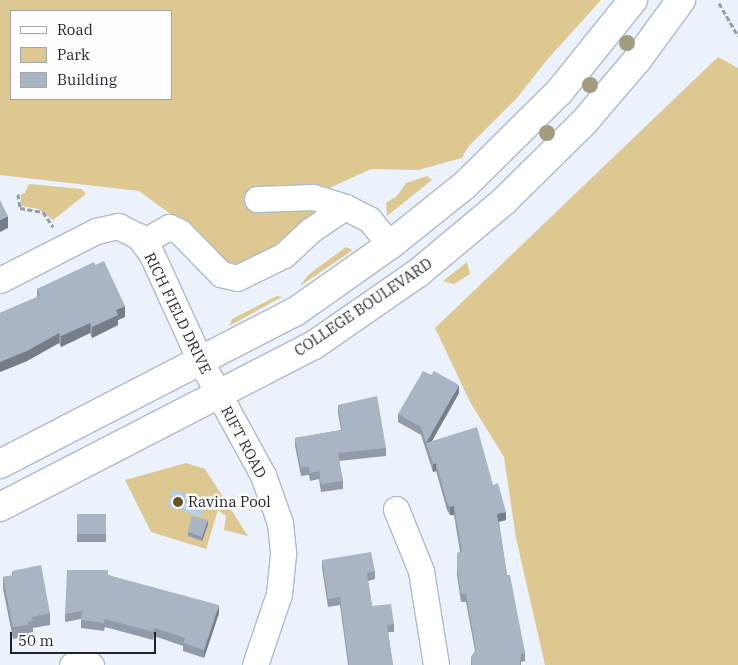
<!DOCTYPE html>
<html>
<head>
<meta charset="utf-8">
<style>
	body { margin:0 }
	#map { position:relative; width:738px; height:665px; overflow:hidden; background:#ebf2fc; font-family:"IBM Plex Serif",serif }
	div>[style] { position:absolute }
	.green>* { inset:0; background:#ddc892 }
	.water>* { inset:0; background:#b2ccf4; transform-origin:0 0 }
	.path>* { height:3px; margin-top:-1.5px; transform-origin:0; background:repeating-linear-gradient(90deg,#969ca5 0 5px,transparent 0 7.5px) }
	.roads { filter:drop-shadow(1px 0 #aebaca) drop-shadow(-1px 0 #aebaca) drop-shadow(0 1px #aebaca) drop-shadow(0 -1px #aebaca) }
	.minor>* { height:25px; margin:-12.5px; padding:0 12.5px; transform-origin:12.5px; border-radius:12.5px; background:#fff }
	.major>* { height:28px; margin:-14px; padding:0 14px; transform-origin:14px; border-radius:14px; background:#fff }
	.trees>* { width:16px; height:16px; margin:-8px; border-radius:50%; background:#a29b7e }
	.wall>* { inset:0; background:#919ba9; transform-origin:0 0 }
	.shaded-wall>* { inset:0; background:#767e8a; transform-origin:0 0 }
	.building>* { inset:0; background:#a9b4c5; transform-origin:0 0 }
	.dots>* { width:14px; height:14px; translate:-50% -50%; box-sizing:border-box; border:2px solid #fefefe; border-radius:50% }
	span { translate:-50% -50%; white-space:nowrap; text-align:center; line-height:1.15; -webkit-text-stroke:5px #fefefe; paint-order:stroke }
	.street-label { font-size:15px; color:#1f232a }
	.poi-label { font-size:15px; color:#1f232a }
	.left { translate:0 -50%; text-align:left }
	.legend { position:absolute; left:10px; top:10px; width:162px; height:90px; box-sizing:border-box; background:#fefefe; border:1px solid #a5a6a9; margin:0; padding:6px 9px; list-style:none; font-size:15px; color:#1f232a }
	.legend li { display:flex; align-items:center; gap:10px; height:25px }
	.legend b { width:25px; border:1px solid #a5a6a9 }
	.scale { position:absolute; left:10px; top:632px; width:146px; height:22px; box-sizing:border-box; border:2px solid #1f232a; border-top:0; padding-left:6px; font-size:15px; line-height:18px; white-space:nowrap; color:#1f232a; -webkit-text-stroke:4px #fefefe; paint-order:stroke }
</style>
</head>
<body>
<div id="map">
	<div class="green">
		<div style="clip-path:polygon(evenodd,0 0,601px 0,546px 61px,517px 98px,468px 147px,462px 158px,418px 170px,371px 169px,321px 192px,310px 220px,258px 262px,239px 269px,225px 265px,176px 218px,139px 191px,0 175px,0 0,11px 11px,171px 11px,171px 99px,11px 99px,11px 11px)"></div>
		<div style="clip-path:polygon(718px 57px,738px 68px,738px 665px,545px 665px,516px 538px,504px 457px,470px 402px,435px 328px)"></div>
		<div style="clip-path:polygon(427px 176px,432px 180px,387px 216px,386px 203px,397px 196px,406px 183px)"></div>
		<div style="clip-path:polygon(29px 184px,82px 189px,86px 194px,53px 220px,39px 209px,21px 206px,21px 194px,25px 193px)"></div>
		<div style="clip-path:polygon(346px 247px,353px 250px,300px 286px,308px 275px)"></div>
		<div style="clip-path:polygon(467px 262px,470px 274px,454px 284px,443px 281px)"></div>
		<div style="clip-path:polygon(277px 296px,282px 297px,229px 326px,232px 319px)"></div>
		<div style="clip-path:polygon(186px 463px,205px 469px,248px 536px,224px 530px,226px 516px,218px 510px,206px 549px,151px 532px,125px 480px)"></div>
	</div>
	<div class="water">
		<div style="left:173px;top:490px;width:34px;height:17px;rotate:17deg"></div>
	</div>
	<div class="path">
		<div style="left:719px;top:3px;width:38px;rotate:60deg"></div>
		<div style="left:18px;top:194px;width:14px;rotate:82deg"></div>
		<div style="left:20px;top:208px;width:23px;rotate:10deg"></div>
		<div style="left:43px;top:212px;width:18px;rotate:56deg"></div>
	</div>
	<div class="roads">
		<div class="minor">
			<div style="left:257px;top:199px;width:56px;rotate:-2deg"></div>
			<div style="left:313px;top:197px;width:34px;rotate:17deg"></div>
			<div style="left:143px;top:242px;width:30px;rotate:-30deg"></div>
			<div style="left:169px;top:227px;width:12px;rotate:24deg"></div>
			<div style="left:180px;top:232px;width:59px;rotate:45.7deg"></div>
			<div style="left:221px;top:274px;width:16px;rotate:14deg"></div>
			<div style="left:237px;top:278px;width:52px;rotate:-26.1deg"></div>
			<div style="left:284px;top:255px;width:37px;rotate:-43deg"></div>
			<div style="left:311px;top:230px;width:41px;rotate:-34.1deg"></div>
			<div style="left:345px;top:207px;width:27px;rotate:27deg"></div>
			<div style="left:369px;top:219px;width:33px;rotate:51deg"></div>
			<div style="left:0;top:280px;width:108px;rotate:-27deg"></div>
			<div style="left:96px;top:231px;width:23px;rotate:-13deg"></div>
			<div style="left:118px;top:226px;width:22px;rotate:27deg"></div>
			<div style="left:138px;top:236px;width:21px;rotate:53deg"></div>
			<div style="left:151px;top:253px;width:118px;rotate:65.4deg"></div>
			<div style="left:200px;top:360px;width:131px;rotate:61.3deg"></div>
			<div style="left:263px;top:475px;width:51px;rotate:70.5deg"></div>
			<div style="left:280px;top:523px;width:31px;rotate:84deg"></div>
			<div style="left:283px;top:554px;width:40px;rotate:95.7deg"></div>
			<div style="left:279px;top:594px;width:75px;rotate:108.7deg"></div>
			<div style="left:396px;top:509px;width:67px;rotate:68deg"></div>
			<div style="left:421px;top:571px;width:95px;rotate:80.9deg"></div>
			<div style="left:72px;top:665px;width:19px"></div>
		</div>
		<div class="major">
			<div style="left:0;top:464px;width:332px;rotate:-27.3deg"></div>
			<div style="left:295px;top:312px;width:116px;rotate:-35.2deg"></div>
			<div style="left:390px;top:245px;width:96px;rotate:-38.7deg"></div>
			<div style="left:465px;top:185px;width:132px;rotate:-44.7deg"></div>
			<div style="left:559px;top:92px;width:118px;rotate:-51.2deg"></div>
			<div style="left:0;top:507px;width:353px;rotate:-27.3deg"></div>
			<div style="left:314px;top:345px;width:126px;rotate:-34.7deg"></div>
			<div style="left:418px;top:273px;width:112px;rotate:-39.9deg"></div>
			<div style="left:504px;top:201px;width:114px;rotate:-44.6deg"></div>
			<div style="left:585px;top:121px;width:82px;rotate:-49.5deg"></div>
			<div style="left:638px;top:59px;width:73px;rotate:-53.9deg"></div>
		</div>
	</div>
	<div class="trees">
		<div style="left:627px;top:43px"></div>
		<div style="left:590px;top:85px"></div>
		<div style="left:547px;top:133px"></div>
	</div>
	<div class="wall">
		<div style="clip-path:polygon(95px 265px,125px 317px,118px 320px,118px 325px,92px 338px,90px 333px,61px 347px,59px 343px,27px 361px,0 372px,0 312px,0 313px,37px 297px,37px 289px)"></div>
		<div style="clip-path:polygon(459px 393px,432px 441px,493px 485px,506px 520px,499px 522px,507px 575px,525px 653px,525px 661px,521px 662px,521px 665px,471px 665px,471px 657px,475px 651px,466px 602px,461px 602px,457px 575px,457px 553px,460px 552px,454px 515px,450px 515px,447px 510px,436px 471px,433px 472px,421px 435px,398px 422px,398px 414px)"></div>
		<div style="clip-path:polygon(338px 405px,386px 448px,386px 456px,339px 461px,343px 481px,343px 489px,321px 492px,319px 479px,310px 481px,309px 475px,301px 476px,295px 446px,295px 438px,341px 430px,338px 413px)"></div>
		<div style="left:77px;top:514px;width:29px;height:28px"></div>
		<div style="clip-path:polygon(208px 524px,202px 541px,188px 536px,188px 532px)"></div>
		<div style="clip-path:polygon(322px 560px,375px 571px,375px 579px,368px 581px,372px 606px,394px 624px,394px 632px,388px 632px,393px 665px,348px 665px,340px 605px,328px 607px,322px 568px)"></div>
		<div style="clip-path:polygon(12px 571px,50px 613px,50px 625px,33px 628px,33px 632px,28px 633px,28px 636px,13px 639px,3px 589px,3px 577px,12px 576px)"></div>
		<div style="clip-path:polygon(108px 575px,219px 613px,204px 658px,183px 651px,183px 646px,154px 636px,153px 640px,105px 627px,104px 631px,81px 628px,81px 619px,65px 622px,65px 614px)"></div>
	</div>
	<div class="shaded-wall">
		<div style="clip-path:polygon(8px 216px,8px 228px,0 232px,0 220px)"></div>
		<div style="clip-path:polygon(125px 306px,125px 317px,118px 320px,118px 325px,92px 338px,92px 327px,116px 310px)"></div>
		<div style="clip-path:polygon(90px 323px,90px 333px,61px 347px,61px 336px)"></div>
		<div style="clip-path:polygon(59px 333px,59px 343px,27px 361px,0 372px,0 362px)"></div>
		<div style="clip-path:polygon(459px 385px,459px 393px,428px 448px,426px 443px)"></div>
		<div style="clip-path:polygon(436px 463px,436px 471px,433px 472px,433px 464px)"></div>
		<div style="left:454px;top:506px;width:9px;height:4px;rotate:90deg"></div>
		<div style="clip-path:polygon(506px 512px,506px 520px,497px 522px,497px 514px)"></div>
		<div style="clip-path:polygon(208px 520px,208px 524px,202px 541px,202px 537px)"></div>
		<div style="clip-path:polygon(219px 605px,219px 613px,204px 658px,204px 650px)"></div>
	</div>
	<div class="building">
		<div style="clip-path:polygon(0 200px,8px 216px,0 220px)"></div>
		<div style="clip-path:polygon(104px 261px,125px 306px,116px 310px,118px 315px,92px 327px,90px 323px,61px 336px,59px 333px,27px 351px,0 362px,0 312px,0 313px,40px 296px,37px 289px,94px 262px,95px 265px)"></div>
		<div style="clip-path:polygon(423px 371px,431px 375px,434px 371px,459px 385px,426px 443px,477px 427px,493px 485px,498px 483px,506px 512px,497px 514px,507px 575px,510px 575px,525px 653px,521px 654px,520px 665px,472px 665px,471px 657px,476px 650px,466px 594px,461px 594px,457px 567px,457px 553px,462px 552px,454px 506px,450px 507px,447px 502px,436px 463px,433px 464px,421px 427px,398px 414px)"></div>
		<div style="clip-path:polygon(377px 396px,386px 448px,338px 453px,343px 481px,321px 484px,319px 471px,310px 473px,309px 467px,301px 468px,295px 438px,342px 430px,338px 405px)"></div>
		<div style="left:77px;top:514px;width:29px;height:20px"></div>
		<div style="clip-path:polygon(192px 516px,208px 520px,202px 537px,188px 532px)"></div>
		<div style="clip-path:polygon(371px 552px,375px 571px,367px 573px,372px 606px,391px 604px,394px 624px,387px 625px,393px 665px,349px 665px,340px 597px,328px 599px,322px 560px)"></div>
		<div style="clip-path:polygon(41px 565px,50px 613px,32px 617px,33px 621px,28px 622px,28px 625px,13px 627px,3px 577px,13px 575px,12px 571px)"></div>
		<div style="clip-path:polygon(67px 570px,108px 570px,108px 575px,219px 605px,204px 650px,183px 643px,185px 638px,154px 628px,153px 632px,105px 619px,104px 623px,81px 620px,82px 611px,65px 614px)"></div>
	</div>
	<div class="dots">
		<div style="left:178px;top:502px;background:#652"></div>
	</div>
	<div class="street-label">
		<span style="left:363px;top:307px;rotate:-34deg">COLLEGE BOULEVARD</span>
		<span style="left:178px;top:313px;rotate:64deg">RICH FIELD DRIVE</span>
		<span style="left:244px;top:442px;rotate:62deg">RIFT ROAD</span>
	</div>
	<div class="poi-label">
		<span class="left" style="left:188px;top:502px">Ravina Pool</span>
	</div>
	<ul class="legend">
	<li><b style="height:6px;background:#fff"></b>Road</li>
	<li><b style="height:14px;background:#ddc892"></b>Park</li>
	<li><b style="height:14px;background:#a9b4c5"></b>Building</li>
	</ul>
	<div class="scale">50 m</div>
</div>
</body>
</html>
